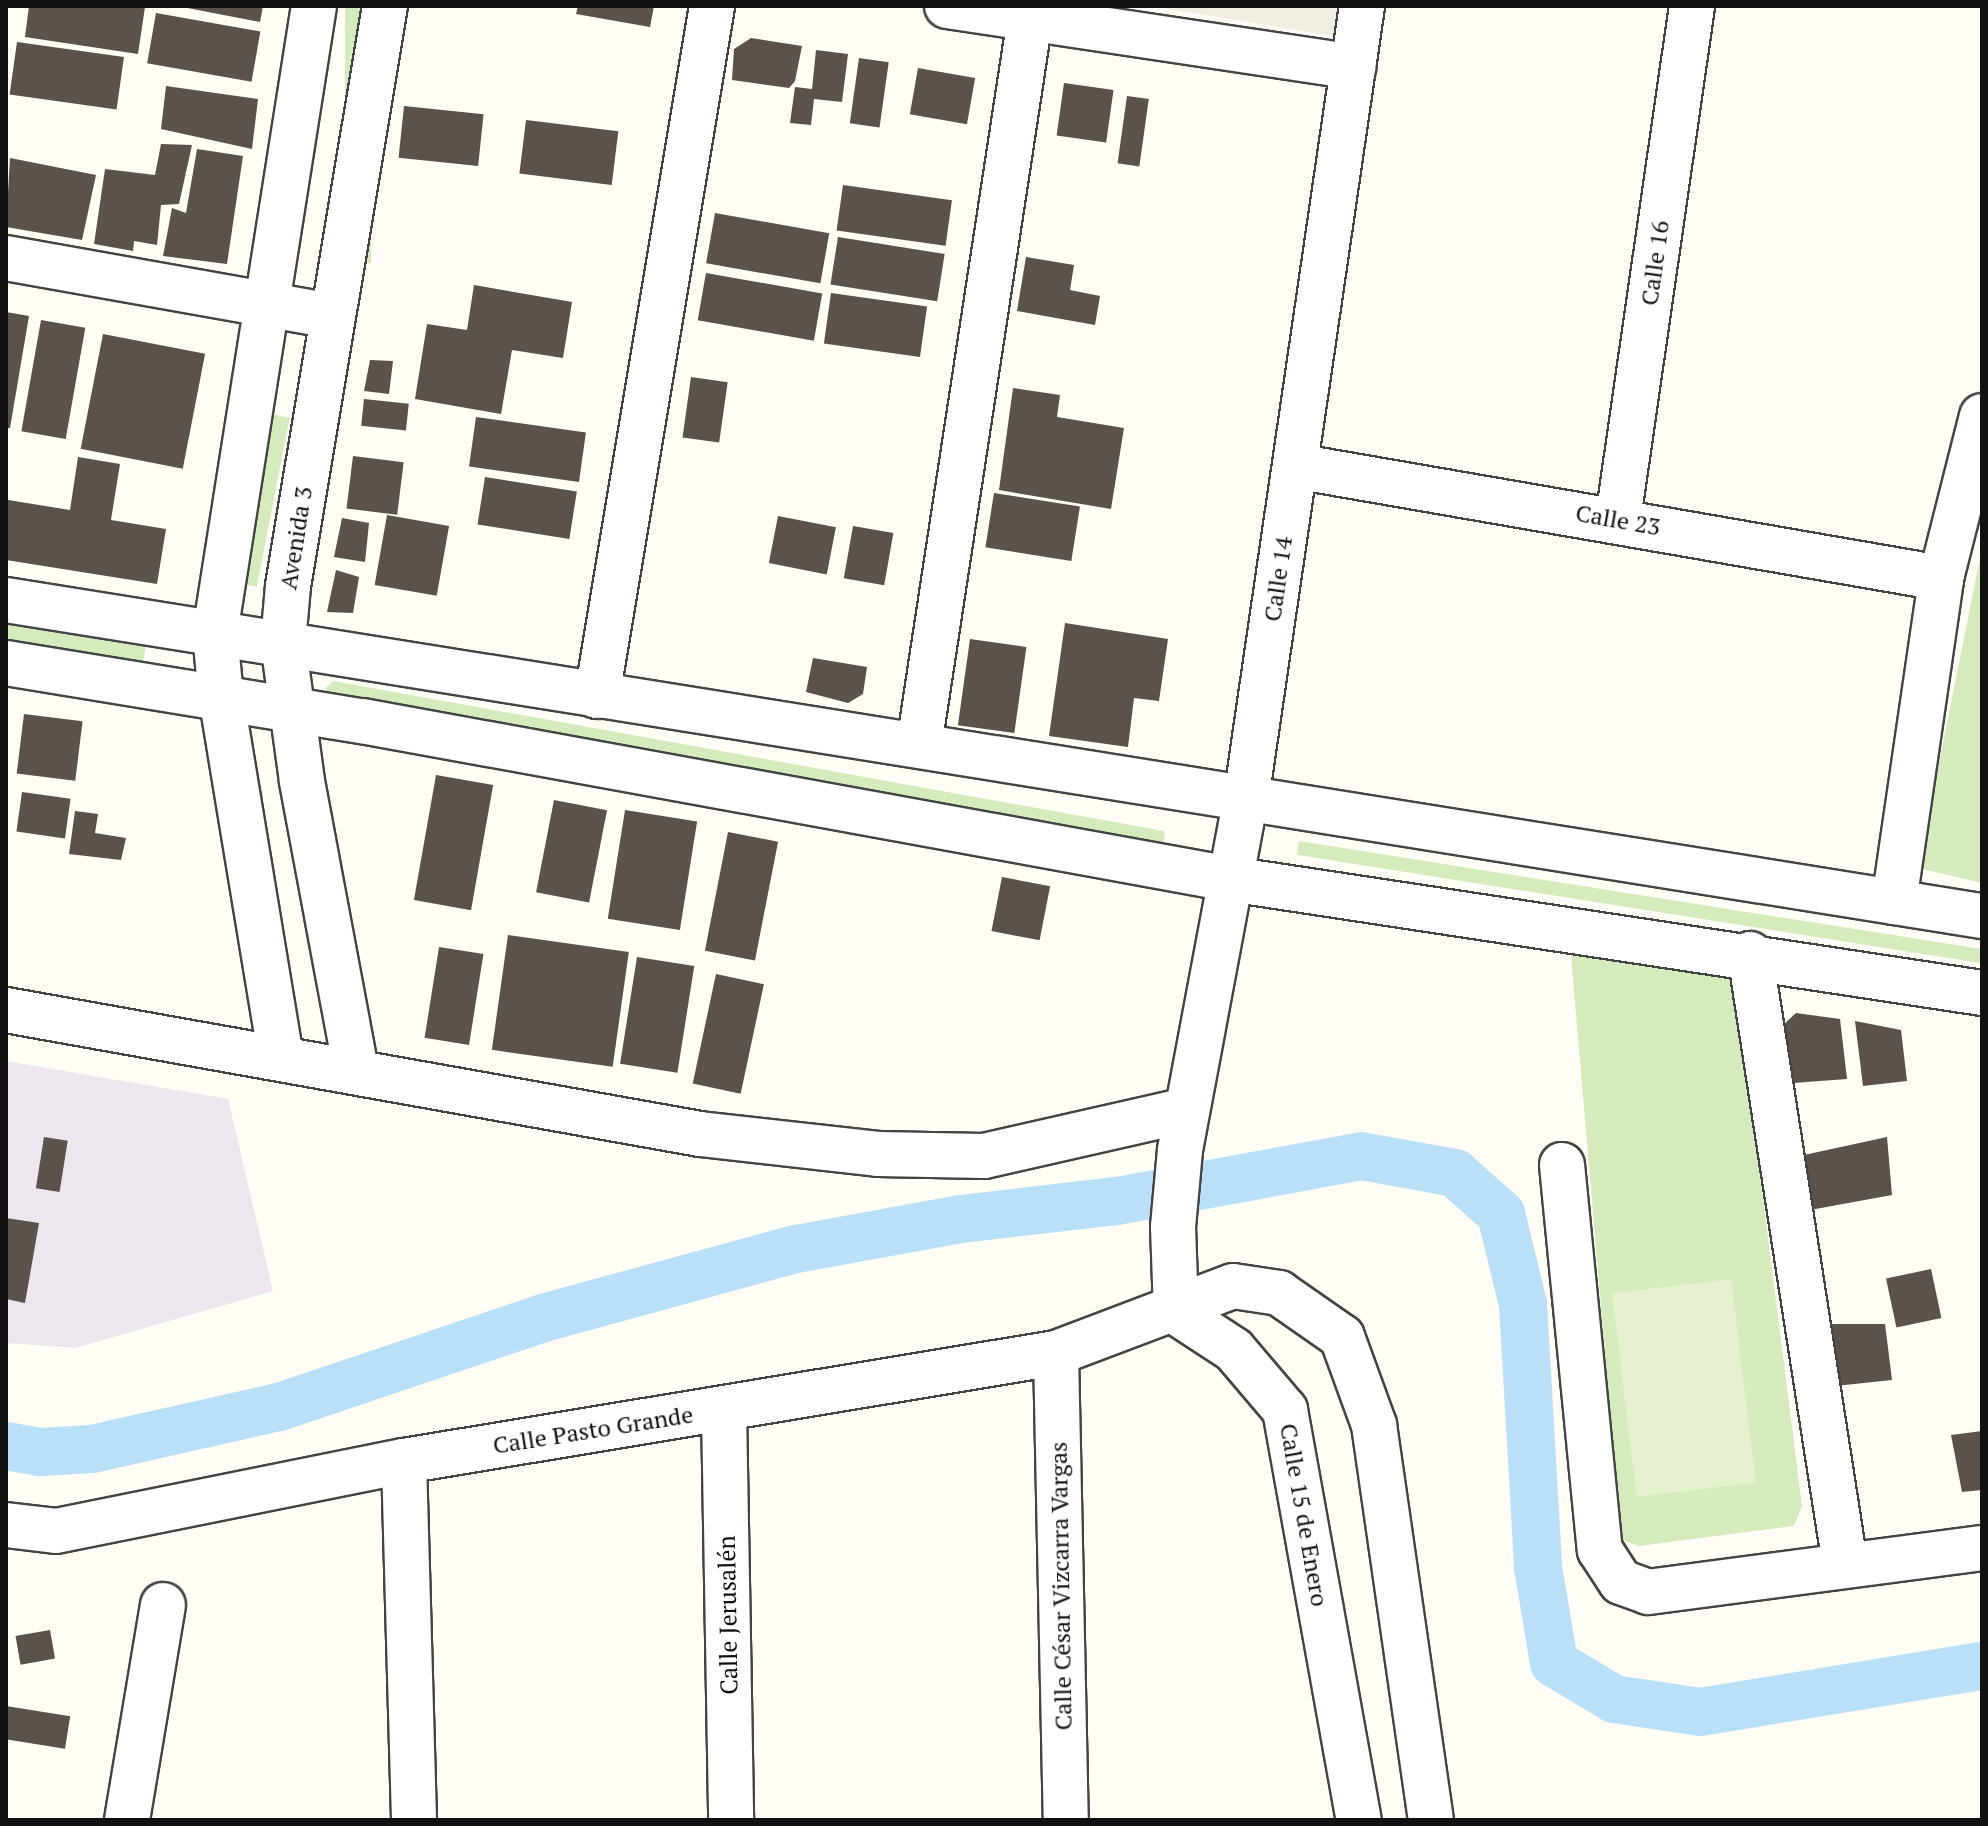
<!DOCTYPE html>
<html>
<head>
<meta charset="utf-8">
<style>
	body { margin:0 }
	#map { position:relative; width:1988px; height:1826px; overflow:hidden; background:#fffdf5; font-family:"PT Serif",serif }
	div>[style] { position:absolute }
	.industrial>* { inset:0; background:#eee6ef }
	.green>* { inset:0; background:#d5ebbd; transform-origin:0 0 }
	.pitch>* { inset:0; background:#e6f2cf; transform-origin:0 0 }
	.plaza>* { inset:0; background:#f1ede2 }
	.canal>* { height:48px; margin:-24px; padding:0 24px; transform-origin:24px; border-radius:24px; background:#b9e0f7 }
	.building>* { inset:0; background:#5a524d; transform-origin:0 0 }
	.roads { filter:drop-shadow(2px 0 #444) drop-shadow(-2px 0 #444) drop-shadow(0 2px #444) drop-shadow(0 -2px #444) }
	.minor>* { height:44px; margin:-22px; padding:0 22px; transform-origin:22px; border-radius:22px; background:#fff }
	span { translate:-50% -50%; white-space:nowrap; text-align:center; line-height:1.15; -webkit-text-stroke:8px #fff; paint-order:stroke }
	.street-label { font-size:24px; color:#111 }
	.frame { position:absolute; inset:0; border:8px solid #111; pointer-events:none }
</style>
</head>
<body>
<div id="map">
	<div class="industrial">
		<div style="clip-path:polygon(6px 1061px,228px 1099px,273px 1291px,75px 1348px,6px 1343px)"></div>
	</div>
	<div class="green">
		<div style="left:345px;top:6px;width:26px;height:257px"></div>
		<div style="left:270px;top:414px;width:20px;height:172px;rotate:11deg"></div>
		<div style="clip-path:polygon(1982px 548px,1982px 883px,1918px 868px)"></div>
		<div style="left:6px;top:622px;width:142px;height:20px;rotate:10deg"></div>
		<div style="clip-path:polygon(333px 681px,1164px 831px,1165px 838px,1162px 844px,841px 797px,332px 697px,325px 689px)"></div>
		<div style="left:246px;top:791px;width:17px;height:211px"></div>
		<div style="left:1299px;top:841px;width:692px;height:14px;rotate:9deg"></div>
		<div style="clip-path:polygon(1570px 944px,1734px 970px,1802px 1506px,1794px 1526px,1639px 1546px,1621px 1540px)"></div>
	</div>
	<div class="pitch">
		<div style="left:1731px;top:1279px;width:205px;height:120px;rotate:83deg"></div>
	</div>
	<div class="plaza">
		<div style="clip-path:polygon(1151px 6px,1351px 6px,1349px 23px,1332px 36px)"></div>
	</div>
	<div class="canal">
		<div style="left:6px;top:1446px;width:35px;rotate:10deg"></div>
		<div style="left:40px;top:1452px;width:52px;rotate:-3.3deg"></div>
		<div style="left:92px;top:1449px;width:192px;rotate:-12.7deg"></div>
		<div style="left:279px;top:1407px;width:279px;rotate:-18.6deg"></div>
		<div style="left:543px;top:1318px;width:262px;rotate:-15.3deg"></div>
		<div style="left:796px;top:1249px;width:168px;rotate:-10.3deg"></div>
		<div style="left:961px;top:1219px;width:157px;rotate:-6.6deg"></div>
		<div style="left:1117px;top:1201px;width:248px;rotate:-10.4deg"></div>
		<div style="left:1361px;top:1156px;width:96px;rotate:10.3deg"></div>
		<div style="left:1455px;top:1173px;width:62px;rotate:41.7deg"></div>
		<div style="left:1501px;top:1214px;width:93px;rotate:76.3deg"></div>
		<div style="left:1523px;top:1304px;width:263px;rotate:86.7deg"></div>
		<div style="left:1538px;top:1567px;width:97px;rotate:80.5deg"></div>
		<div style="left:1554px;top:1663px;width:70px;rotate:31deg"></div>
		<div style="left:1614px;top:1699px;width:87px;rotate:8.6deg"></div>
		<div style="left:1700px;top:1712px;width:286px;rotate:-9.3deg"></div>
	</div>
	<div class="building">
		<div style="clip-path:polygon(29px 6px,145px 7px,138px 54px,25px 37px)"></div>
		<div style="clip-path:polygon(177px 6px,263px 6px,260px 22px)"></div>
		<div style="clip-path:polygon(578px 6px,654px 6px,650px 27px,576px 14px)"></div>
		<div style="left:156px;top:13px;width:106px;height:51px;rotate:10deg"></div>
		<div style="clip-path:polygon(751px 38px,802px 46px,795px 81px,789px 88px,732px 80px,734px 49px)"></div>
		<div style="left:17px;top:42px;width:108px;height:53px;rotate:8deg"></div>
		<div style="clip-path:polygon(816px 50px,848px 54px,842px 102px,814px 99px,811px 125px,790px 123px,795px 87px,812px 89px)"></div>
		<div style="left:859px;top:58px;width:30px;height:66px;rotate:8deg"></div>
		<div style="left:918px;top:68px;width:58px;height:47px;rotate:10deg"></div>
		<div style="left:1064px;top:83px;width:50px;height:53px;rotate:8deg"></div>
		<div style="clip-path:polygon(166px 86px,258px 99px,252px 149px,161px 129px)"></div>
		<div style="left:1127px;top:96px;width:22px;height:68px;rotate:8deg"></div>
		<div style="left:404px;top:106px;width:80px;height:52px;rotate:6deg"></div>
		<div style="left:526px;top:120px;width:93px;height:54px;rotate:7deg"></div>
		<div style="clip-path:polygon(161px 144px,192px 145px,179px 204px,161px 205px,157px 245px,134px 241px,133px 251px,94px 244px,105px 169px,155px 175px)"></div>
		<div style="clip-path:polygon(197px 149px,243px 156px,227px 264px,163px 256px,172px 208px,186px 213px)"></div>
		<div style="clip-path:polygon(10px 158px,96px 175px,82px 240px,6px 227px)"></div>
		<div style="left:843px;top:185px;width:110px;height:46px;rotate:8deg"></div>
		<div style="left:715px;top:213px;width:116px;height:51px;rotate:10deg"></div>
		<div style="left:838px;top:237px;width:108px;height:48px;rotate:9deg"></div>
		<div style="clip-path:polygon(1026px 257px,1074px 265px,1070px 290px,1100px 296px,1095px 325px,1017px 311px)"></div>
		<div style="left:706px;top:273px;width:118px;height:48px;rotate:10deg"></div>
		<div style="clip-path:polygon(474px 285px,572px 302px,563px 358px,512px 350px,501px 414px,415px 399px,427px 324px,467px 330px)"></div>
		<div style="left:831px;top:293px;width:97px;height:51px;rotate:8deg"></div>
		<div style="clip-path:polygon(6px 312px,29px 316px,10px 428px,6px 428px)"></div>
		<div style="left:41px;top:320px;width:45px;height:113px;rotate:10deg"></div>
		<div style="left:103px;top:334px;width:104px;height:117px;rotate:11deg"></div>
		<div style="clip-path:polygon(370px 360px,393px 361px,389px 394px,364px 391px)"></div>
		<div style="left:691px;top:377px;width:37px;height:61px;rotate:8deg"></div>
		<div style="clip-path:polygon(1013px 388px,1060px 395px,1057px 417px,1124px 428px,1111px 509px,999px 490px)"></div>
		<div style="left:364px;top:399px;width:45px;height:27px;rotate:6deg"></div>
		<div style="left:476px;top:417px;width:111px;height:50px;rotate:8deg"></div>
		<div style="left:353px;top:456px;width:51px;height:53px;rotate:7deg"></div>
		<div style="clip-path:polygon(78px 457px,120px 464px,111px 520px,166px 529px,157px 584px,6px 560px,8px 500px,70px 510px)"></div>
		<div style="left:485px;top:477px;width:93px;height:48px;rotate:9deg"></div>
		<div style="left:994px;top:493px;width:87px;height:55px;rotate:9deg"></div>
		<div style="left:387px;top:515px;width:63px;height:71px;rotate:10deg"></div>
		<div style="left:778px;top:516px;width:59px;height:48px;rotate:11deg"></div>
		<div style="clip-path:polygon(342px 518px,369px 523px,365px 562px,334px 557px)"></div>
		<div style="left:853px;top:526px;width:41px;height:53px;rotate:10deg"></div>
		<div style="clip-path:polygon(336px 570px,359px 577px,353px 613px,327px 612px)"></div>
		<div style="clip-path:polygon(1065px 623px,1168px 639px,1159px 701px,1134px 698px,1128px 747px,1049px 736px)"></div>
		<div style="left:970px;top:639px;width:57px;height:87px;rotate:8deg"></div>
		<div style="clip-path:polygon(813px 658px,867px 667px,863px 694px,848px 703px,806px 692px)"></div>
		<div style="left:24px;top:714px;width:59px;height:60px;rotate:7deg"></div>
		<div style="left:436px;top:775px;width:58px;height:127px;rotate:10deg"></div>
		<div style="left:22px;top:792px;width:49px;height:40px;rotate:8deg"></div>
		<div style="left:554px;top:800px;width:54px;height:94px;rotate:11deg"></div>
		<div style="left:625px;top:810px;width:73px;height:110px;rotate:9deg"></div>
		<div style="clip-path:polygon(75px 811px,98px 814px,95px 833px,126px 838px,121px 860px,69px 854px)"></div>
		<div style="left:728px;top:832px;width:51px;height:121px;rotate:11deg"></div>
		<div style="left:1002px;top:877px;width:49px;height:55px;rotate:11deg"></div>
		<div style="left:508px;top:935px;width:122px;height:116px;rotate:8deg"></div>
		<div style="left:439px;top:947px;width:45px;height:92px;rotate:9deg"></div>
		<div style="left:637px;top:957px;width:58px;height:108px;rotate:9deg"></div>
		<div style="left:716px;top:974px;width:49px;height:112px;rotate:12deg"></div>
		<div style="clip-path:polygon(1796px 1013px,1840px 1019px,1847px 1079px,1793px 1083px,1782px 1026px)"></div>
		<div style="clip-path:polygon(1855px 1021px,1901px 1030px,1907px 1081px,1863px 1086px)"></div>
		<div style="left:44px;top:1137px;width:24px;height:52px;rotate:9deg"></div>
		<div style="clip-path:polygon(1887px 1137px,1892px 1195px,1810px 1210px,1804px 1155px)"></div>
		<div style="clip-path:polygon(6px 1218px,39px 1223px,25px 1303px,6px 1299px)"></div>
		<div style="left:1931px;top:1269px;width:50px;height:46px;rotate:78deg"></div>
		<div style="clip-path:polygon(1822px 1324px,1885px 1324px,1892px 1380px,1826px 1387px)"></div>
		<div style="clip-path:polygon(1982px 1431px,1982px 1490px,1962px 1492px,1951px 1435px)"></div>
		<div style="left:50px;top:1630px;width:29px;height:35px;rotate:80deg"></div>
		<div style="left:6px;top:1706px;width:65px;height:33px;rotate:9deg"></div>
	</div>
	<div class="roads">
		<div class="minor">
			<div style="left:947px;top:6px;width:411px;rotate:8.5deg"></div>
			<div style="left:6px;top:258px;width:331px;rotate:10.1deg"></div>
			<div style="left:1295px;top:466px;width:656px;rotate:9.84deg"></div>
			<div style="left:1618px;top:519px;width:518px;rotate:-81.79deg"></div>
			<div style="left:6px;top:600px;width:2001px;rotate:9.09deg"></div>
			<div style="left:6px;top:663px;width:361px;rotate:9.3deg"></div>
			<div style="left:362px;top:721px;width:882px;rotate:10.32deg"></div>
			<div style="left:1230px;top:879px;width:761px;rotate:8.62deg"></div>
			<div style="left:597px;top:696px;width:700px;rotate:-80.54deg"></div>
			<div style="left:919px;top:745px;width:734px;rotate:-81.31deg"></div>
			<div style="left:1894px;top:902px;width:327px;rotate:-81.7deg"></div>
			<div style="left:1941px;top:578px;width:167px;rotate:-75.8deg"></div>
			<div style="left:1750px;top:954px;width:617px;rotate:81.15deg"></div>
			<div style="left:6px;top:1010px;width:705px;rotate:10.13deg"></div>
			<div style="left:700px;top:1134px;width:179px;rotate:6.4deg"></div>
			<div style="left:878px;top:1154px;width:106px;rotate:1.1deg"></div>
			<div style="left:984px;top:1156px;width:208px;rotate:-12.8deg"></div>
			<div style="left:281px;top:1058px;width:366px;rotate:-99.4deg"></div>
			<div style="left:221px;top:697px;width:64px;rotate:-95.4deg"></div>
			<div style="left:215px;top:633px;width:635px;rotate:-81.03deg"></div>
			<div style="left:356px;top:1070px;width:294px;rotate:-100.6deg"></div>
			<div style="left:302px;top:781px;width:139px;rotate:-97.8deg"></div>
			<div style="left:283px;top:643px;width:57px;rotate:-85deg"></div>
			<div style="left:288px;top:586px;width:588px;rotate:-80.51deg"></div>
			<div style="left:1562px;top:1165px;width:387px;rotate:84.4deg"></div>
			<div style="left:1600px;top:1550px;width:38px;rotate:57deg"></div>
			<div style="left:1621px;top:1582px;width:29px;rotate:20deg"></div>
			<div style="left:1648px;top:1592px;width:337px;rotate:-7.5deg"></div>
			<div style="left:1176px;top:1312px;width:85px;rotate:-92deg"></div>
			<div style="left:1173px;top:1227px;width:77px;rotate:-84.8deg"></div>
			<div style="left:1180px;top:1150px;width:357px;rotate:-79.4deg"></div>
			<div style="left:1246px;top:799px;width:801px;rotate:-81.68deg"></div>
			<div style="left:1176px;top:1312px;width:69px;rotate:33.2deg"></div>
			<div style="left:1234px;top:1350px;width:79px;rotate:49.6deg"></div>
			<div style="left:1285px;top:1410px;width:417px;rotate:79.8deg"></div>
			<div style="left:1056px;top:1353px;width:467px;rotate:88.8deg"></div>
			<div style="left:724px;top:1409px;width:411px;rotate:89deg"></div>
			<div style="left:404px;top:1461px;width:359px;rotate:88.4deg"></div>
			<div style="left:6px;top:1525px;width:50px;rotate:6.8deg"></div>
			<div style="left:56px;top:1531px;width:355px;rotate:-11.4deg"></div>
			<div style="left:404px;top:1461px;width:661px;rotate:-9.41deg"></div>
			<div style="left:1056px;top:1353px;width:189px;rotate:-20.7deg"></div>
			<div style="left:1233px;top:1286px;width:47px;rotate:8.7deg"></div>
			<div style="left:1279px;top:1293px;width:77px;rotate:34.9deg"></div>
			<div style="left:1342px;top:1337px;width:94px;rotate:70deg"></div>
			<div style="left:1374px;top:1425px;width:399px;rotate:81.8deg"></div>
			<div style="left:127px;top:1820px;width:218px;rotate:-80.5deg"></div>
		</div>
	</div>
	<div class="street-label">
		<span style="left:1655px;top:263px;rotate:-82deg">Calle 16</span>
		<span style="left:1618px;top:520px;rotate:10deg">Calle 23</span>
		<span style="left:296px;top:538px;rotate:-81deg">Avenida 3</span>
		<span style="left:1278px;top:579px;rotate:-82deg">Calle 14</span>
		<span style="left:593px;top:1430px;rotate:-9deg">Calle Pasto Grande</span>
		<span style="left:1304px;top:1515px;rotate:80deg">Calle 15 de Enero</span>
		<span style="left:1061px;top:1586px;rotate:-91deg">Calle César Vizcarra Vargas</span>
		<span style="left:728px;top:1615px;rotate:-91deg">Calle Jerusalén</span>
	</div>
	<div class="frame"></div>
</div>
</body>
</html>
